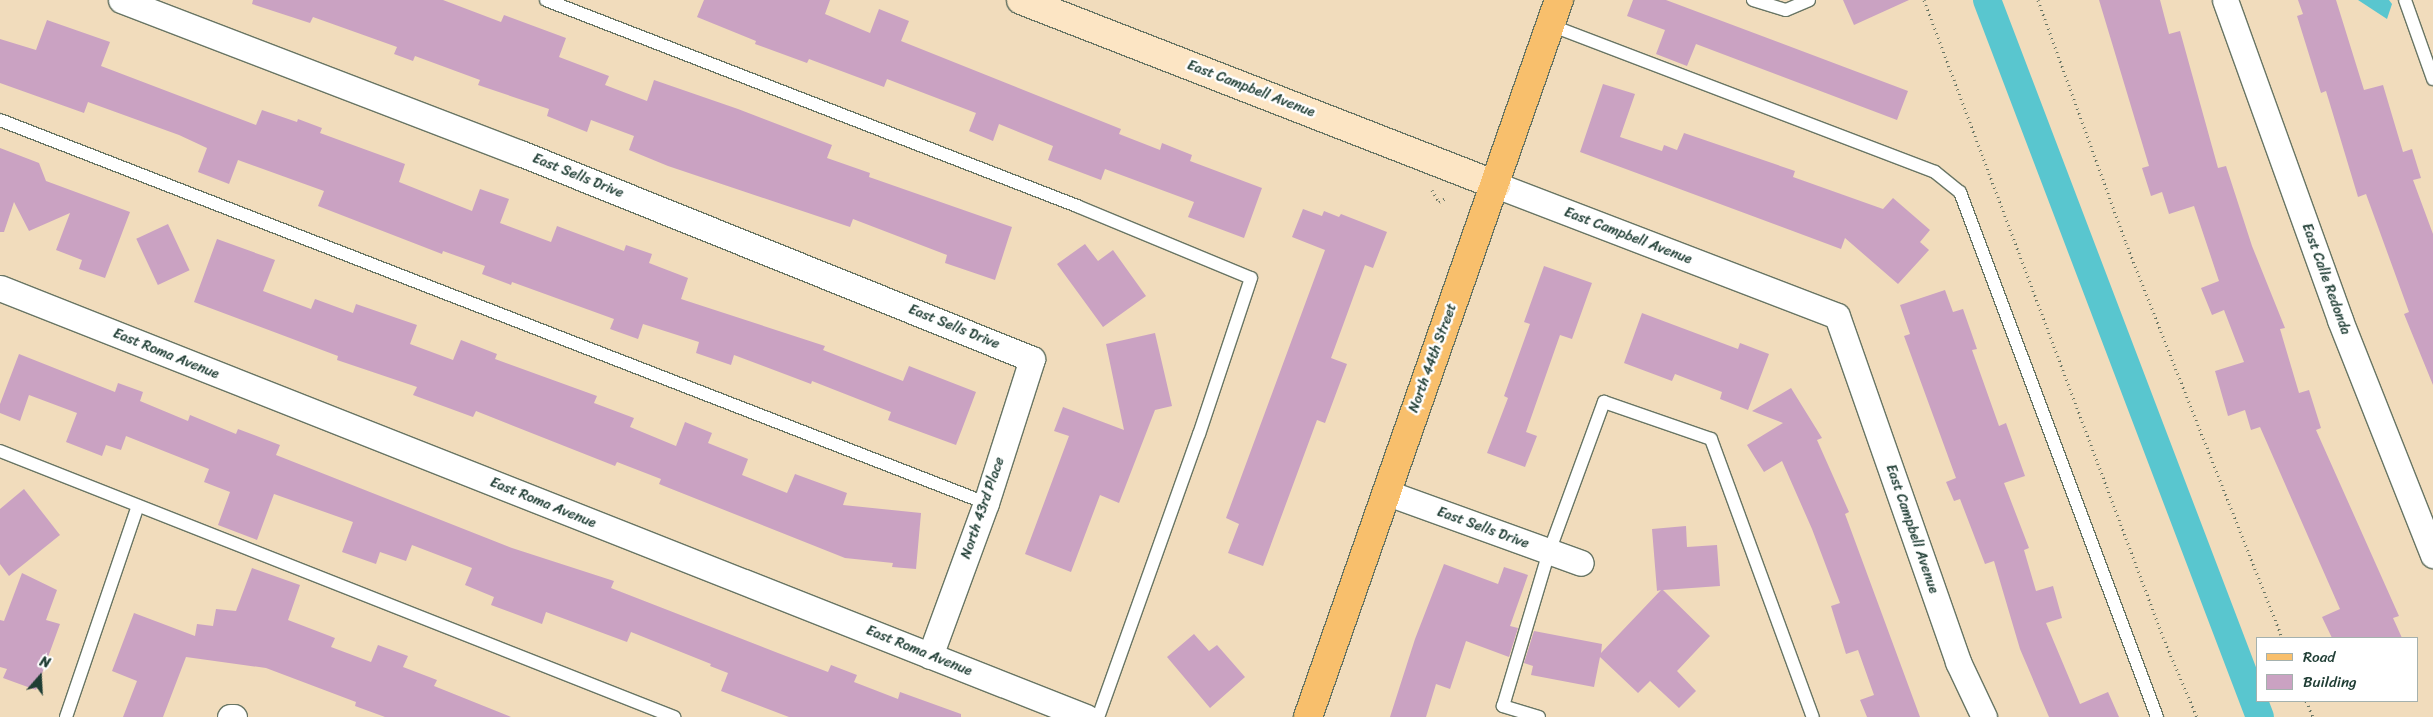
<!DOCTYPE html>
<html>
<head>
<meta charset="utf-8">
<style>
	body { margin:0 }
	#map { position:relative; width:2433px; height:717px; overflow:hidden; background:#f1dcbc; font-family:Sriracha,sans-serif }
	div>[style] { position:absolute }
	.water>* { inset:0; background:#59c6cf }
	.canal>* { height:28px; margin:-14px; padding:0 14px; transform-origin:14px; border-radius:14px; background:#59c6cf }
	.building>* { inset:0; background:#caa2c2; transform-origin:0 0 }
	.path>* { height:3px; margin-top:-1.5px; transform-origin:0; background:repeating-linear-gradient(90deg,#687564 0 1px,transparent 0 5px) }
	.roads { filter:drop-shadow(1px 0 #687564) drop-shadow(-1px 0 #687564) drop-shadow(0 1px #687564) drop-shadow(0 -1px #687564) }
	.lane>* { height:12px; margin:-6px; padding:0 6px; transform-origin:6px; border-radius:6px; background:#fff }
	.street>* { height:25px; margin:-12.5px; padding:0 12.5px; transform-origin:12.5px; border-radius:12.5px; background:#fff }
	.secondary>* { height:28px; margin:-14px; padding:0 14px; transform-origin:14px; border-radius:14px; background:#fce5c4 }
	.primary>* { height:28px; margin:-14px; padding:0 14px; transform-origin:14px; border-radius:14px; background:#f8bf6c }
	span { translate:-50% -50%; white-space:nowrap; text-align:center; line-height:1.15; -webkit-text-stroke:5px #fff; paint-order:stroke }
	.street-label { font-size:14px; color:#1f3d34 }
	.legend { position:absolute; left:2256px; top:637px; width:162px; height:65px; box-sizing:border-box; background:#fff; border:1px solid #a5b1ae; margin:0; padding:6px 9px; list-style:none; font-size:15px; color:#1f3d34 }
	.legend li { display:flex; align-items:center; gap:10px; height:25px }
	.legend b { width:25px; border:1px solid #a5b1ae }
	.north { position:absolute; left:15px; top:652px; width:50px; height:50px; -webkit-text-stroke:4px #fff; paint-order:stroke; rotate:19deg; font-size:14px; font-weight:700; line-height:20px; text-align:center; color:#1f3d34 }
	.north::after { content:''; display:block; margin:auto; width:18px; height:22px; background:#1f3d34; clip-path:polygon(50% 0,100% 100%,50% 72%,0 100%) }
</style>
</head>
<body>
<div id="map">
	<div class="water">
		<div style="clip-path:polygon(2358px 0,2389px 0,2392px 4px,2387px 19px)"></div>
	</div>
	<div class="canal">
		<div style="left:1987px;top:0;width:767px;rotate:69.16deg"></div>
	</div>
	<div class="building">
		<div style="clip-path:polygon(253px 0,443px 0,501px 22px,504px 15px,566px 38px,559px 57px,609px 76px,605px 85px,647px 101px,654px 80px,738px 109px,832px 145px,827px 158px,870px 173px,869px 177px,1012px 227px,995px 280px,945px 263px,947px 255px,853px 219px,850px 227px,668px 166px,629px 150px,634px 136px,591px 120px,587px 132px,547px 116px,549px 109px,478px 85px,480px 80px,415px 56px,413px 61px,394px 54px,397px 47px,313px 17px,310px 23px,252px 4px)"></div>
		<div style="clip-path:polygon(704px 0,830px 0,825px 14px,870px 33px,879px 9px,909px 21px,901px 41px,1121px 129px,1119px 134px,1160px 150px,1162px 143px,1192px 155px,1190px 161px,1262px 188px,1244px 238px,1188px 217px,1194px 202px,1105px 169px,1101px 180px,1048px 160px,1053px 146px,999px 124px,993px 141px,969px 131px,976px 113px,887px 79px,884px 87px,809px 59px,807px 63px,755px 44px,756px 41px,697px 17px)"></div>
		<div style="clip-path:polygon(1633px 0,1666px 0,1908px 91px,1897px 120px,1696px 44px,1687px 66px,1656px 54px,1665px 30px,1627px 16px)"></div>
		<div style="clip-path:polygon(1843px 0,1909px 0,1854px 25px)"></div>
		<div style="clip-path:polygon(2099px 0,2160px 0,2169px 34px,2180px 31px,2218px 168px,2226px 166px,2252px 246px,2285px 328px,2280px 329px,2299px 393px,2309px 390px,2321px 428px,2316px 430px,2399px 616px,2393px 618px,2402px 638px,2332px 638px,2322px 617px,2340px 609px,2260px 427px,2251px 430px,2245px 410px,2228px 416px,2215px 371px,2244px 362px,2224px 310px,2212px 315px,2201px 288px,2219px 281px,2194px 206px,2169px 214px,2162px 192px,2151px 196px,2142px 168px,2149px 166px)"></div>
		<div style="clip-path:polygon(2298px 0,2336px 0,2364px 90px,2383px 85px,2403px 152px,2412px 149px,2421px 178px,2413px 180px,2433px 234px,2433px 385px,2404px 314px,2409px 312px,2366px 194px,2358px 197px,2326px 91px,2321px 93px,2297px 16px,2303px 14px)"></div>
		<div style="clip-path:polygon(47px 20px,110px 42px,101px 66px,256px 125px,262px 110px,297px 122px,298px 119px,322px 128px,320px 133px,405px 164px,399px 182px,472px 211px,480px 189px,509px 199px,500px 223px,551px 242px,557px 226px,624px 251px,626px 245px,652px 254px,649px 263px,688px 278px,681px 299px,825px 346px,823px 350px,903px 381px,909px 366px,976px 392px,956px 445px,888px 420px,891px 412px,812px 381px,811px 384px,734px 355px,731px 365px,696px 353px,699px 342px,643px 324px,638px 339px,610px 329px,614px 319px,512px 282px,511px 285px,482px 274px,485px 266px,443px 251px,442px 254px,318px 206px,324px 191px,238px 160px,229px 184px,198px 172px,207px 148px,179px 135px,88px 102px,84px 113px,0 83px,0 39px,36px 50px)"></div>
		<div style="clip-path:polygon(1603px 84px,1635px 94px,1620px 137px,1662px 151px,1664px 145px,1677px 150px,1684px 133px,1795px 171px,1793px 177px,1883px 209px,1893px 198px,1930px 230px,1920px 242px,1929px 250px,1898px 284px,1845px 238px,1841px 249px,1580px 152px)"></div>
		<div style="clip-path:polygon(0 148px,39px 163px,46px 181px,130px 212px,105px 278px,79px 269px,82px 260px,56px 250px,70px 213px,29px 231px,14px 202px,4px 232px,0 232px)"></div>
		<div style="clip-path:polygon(1303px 209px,1322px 216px,1324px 211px,1339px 217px,1341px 214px,1387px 232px,1373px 268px,1365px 265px,1331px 358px,1347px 364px,1325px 423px,1317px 420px,1263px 566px,1228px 553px,1239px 524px,1226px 518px,1325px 250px,1292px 237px)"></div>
		<div style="left:168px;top:224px;width:51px;height:35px;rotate:65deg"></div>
		<div style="clip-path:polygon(217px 239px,275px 260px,263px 291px,311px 309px,315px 299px,353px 313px,356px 304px,417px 325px,410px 344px,453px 360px,461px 340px,497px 354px,495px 359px,597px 396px,594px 403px,634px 418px,630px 427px,676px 446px,685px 422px,712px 433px,708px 443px,748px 459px,742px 475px,787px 493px,795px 474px,847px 493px,843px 505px,921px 513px,916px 569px,892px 567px,893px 563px,845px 558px,659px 484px,661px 479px,617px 462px,615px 466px,476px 411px,473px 417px,413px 395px,417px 387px,337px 360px,338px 356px,194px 302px)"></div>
		<div style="clip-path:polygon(1085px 244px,1098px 261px,1113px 250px,1146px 296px,1103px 327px,1057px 264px)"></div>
		<div style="clip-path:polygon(1544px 266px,1592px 283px,1572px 339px,1560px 335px,1526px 432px,1537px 436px,1525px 467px,1487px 453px,1508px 398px,1504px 396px,1530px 324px,1524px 322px)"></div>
		<div style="clip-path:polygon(1945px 290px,1953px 312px,1963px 309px,1977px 349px,1972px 350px,1999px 426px,2006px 423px,2025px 476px,2004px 483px,2029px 548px,2024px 550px,2036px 591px,2053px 586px,2062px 618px,2046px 623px,2080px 704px,2108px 692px,2119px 717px,2049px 717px,2020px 649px,1994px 561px,1985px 564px,1960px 499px,1954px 501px,1946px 482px,1956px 478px,1904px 336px,1910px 334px,1900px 305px)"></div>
		<div style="clip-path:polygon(1642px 313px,1738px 349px,1740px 343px,1769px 354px,1748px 410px,1720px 399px,1722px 392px,1675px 374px,1672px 381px,1624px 363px)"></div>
		<div style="clip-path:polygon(1155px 333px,1172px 406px,1155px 410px,1119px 503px,1100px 495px,1071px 572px,1025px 554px,1069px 436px,1054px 431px,1063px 407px,1124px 430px,1106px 344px)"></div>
		<div style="clip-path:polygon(19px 354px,115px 392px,118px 383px,143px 392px,140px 401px,188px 421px,190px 415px,236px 434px,238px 429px,280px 445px,276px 455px,512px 548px,614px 581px,611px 588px,778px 653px,828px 672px,831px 665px,857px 675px,854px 682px,898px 699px,900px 692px,961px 714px,961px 717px,789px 717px,721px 691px,728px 673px,710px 666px,711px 664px,631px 632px,627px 642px,546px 612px,542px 624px,491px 605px,494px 597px,465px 585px,472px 568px,412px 545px,406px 561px,380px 552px,376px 564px,342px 552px,353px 522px,274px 494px,257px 540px,218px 525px,230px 492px,204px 482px,209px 469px,126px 436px,121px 450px,106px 445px,102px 456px,66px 442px,77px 413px,29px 395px,20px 421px,0 413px,0 404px)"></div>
		<div style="clip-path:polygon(1791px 388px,1822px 438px,1817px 440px,1849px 512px,1845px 514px,1920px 717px,1867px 717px,1860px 700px,1874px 695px,1858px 650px,1846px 654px,1831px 606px,1840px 603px,1812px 529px,1782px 461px,1764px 472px,1747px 445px,1783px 423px,1752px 411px)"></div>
		<div style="clip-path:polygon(24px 489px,60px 535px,9px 576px,0 564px,0 509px)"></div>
		<div style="clip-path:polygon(1686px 526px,1687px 547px,1717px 545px,1720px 586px,1663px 590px,1710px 636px,1677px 671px,1696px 691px,1679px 708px,1650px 681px,1638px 693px,1600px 657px,1594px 687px,1531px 675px,1533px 666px,1524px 663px,1534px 631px,1602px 644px,1601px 653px,1661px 590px,1657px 591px,1652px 529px)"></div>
		<div style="clip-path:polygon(1444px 564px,1498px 584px,1504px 567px,1528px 575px,1510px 626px,1518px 628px,1509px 657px,1466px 641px,1450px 689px,1436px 684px,1426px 717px,1390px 717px,1415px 639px)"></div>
		<div style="clip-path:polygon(252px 568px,300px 585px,288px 620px,335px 638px,331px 647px,371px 662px,378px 645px,408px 656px,403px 667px,437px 680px,434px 686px,511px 717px,385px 717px,355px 706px,356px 702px,266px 668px,186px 657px,163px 717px,123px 717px,137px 681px,112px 671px,134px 613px,195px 636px,197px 624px,213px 626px,216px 609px,236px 611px)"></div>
		<div style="clip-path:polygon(22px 573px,57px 590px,46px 620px,60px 624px,36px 690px,3px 678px,7px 669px,0 667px,0 620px,4px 621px)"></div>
		<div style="clip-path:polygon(1194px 634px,1209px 651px,1217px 645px,1245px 677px,1210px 708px,1167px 657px)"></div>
	</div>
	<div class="path">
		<div style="left:1924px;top:0;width:680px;rotate:69.43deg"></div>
		<div style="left:2163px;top:637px;width:87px;rotate:67deg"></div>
		<div style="left:2038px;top:0;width:258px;rotate:70.1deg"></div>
		<div style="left:2126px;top:243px;width:425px;rotate:68.4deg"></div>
		<div style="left:1432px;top:190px;width:14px;rotate:60deg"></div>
		<div style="left:1439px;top:202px;width:8px;rotate:-30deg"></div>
		<div style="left:2306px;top:701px;width:17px;rotate:66deg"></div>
	</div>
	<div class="roads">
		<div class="lane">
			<div style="left:546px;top:0;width:570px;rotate:21.2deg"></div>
			<div style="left:1077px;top:206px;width:188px;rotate:22.5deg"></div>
			<div style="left:1251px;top:278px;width:164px;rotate:108.4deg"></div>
			<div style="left:1199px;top:434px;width:300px;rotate:109.6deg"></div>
			<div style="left:1753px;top:0;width:34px;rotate:17deg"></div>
			<div style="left:1786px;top:10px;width:25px;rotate:-23deg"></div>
			<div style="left:2405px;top:0;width:84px;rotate:70.5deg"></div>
			<div style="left:1550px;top:25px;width:412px;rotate:20.9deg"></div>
			<div style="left:1935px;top:172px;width:32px;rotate:39deg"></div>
			<div style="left:1960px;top:192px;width:561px;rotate:69.43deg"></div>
			<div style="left:0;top:120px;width:1058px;rotate:21.23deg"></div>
			<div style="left:0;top:451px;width:725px;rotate:21.54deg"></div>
			<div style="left:66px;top:717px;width:223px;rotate:-71.2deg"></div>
			<div style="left:1539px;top:717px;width:38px;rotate:-163deg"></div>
			<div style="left:1503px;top:706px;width:161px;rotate:-73.4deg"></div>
			<div style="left:1549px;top:552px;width:160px;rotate:-69.9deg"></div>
			<div style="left:1604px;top:402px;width:113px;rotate:19.1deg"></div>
			<div style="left:1711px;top:439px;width:296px;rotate:69.9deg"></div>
		</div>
		<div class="street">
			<div style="left:121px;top:0;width:427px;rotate:21deg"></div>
			<div style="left:520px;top:153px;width:552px;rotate:21.92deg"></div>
			<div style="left:1032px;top:359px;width:151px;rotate:107.7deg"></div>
			<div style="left:986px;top:503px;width:163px;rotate:110.1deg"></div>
			<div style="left:2225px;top:0;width:340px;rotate:70.2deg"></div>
			<div style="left:2340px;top:320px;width:253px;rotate:68.4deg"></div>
			<div style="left:1496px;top:185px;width:365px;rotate:21deg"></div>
			<div style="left:1837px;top:316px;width:367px;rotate:70.7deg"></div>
			<div style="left:1958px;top:662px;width:61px;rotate:64.7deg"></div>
			<div style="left:0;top:288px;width:1168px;rotate:21.56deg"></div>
			<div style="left:1385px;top:492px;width:208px;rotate:19.9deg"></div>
			<div style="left:230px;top:717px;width:4px"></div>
		</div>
		<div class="secondary">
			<div style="left:1021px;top:0;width:510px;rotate:21.28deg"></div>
		</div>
		<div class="primary">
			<div style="left:1308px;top:717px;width:760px;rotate:-70.71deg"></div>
		</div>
	</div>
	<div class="street-label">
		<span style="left:1251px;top:89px;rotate:21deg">East Campbell Avenue</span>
		<span style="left:578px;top:176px;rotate:22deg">East Sells Drive</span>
		<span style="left:1628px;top:236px;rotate:21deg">East Campbell Avenue</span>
		<span style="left:2326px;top:279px;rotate:70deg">East Calle Redonda</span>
		<span style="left:954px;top:327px;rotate:22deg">East Sells Drive</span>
		<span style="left:166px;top:354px;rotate:22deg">East Roma Avenue</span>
		<span style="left:1433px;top:358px;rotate:-70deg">North 44th Street</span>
		<span style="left:543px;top:503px;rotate:22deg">East Roma Avenue</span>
		<span style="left:983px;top:508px;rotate:-71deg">North 43rd Place</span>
		<span style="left:1483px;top:528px;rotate:20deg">East Sells Drive</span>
		<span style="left:1912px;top:529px;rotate:71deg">East Campbell Avenue</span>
		<span style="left:919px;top:651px;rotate:22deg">East Roma Avenue</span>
	</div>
	<ul class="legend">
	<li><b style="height:6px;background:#f8bf6c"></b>Road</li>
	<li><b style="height:14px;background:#caa2c2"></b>Building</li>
	</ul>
	<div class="north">N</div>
</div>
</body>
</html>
